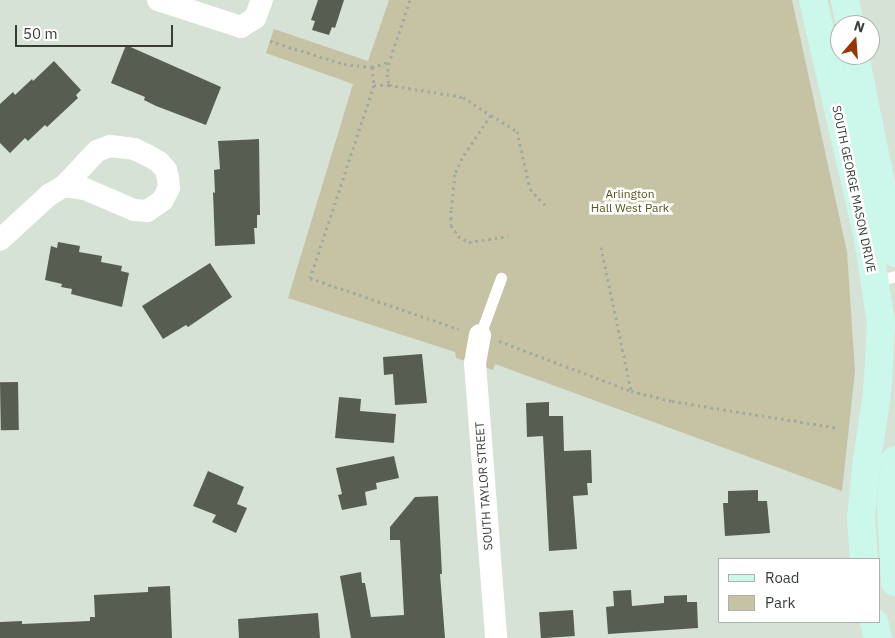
<!DOCTYPE html>
<html>
<head>
<meta charset="utf-8">
<style>
	body { margin:0 }
	#map { position:relative; width:895px; height:638px; overflow:hidden; background:#d6e2d6; font-family:"IBM Plex Sans",sans-serif }
	div>[style] { position:absolute }
	.green>* { inset:0; background:#c5c3a3 }
	.building>* { inset:0; background:#585d51; transform-origin:0 0 }
	.path>* { height:3px; margin-top:-1.5px; transform-origin:0; background:repeating-linear-gradient(90deg,#a0aaa0 0 2.5px,transparent 0 6.5px) }
	.lane>* { height:11px; margin:-5.5px; padding:0 5.5px; transform-origin:5.5px; border-radius:5.5px; background:#fff }
	.street>* { height:22px; margin:-11px; padding:0 11px; transform-origin:11px; border-radius:11px; background:#fff }
	.secondary>* { height:28px; margin:-14px; padding:0 14px; transform-origin:14px; border-radius:14px; background:#cbf8ea }
	span { translate:-50% -50%; white-space:nowrap; text-align:center; line-height:1.15; -webkit-text-stroke:5px #fff; paint-order:stroke }
	.street-label { font-size:12px; color:#373c37 }
	.park-label { font-size:12px; color:#595419 }
	.legend { position:absolute; left:718px; top:558px; width:162px; height:65px; box-sizing:border-box; background:#fff; border:1px solid #afb1af; margin:0; padding:6px 9px; list-style:none; font-size:15px; color:#373c37 }
	.legend li { display:flex; align-items:center; gap:10px; height:25px }
	.legend b { width:25px; border:1px solid #afb1af }
	.north { position:absolute; left:830px; top:15px; width:50px; height:50px; box-sizing:border-box; background:#fff; border:1px solid #afb1af; border-radius:50%; rotate:18deg; font-size:14px; font-weight:700; line-height:20px; text-align:center; color:#373c37 }
	.north::after { content:''; display:block; margin:auto; width:18px; height:22px; background:#9a3503; clip-path:polygon(50% 0,100% 100%,50% 72%,0 100%) }
	.scale { position:absolute; left:15px; top:25px; width:158px; height:22px; box-sizing:border-box; border:2px solid #373c37; border-top:0; padding-left:6px; font-size:15px; line-height:18px; white-space:nowrap; color:#373c37; -webkit-text-stroke:4px #fff; paint-order:stroke }
</style>
</head>
<body>
<div id="map">
	<div class="green">
		<div style="clip-path:polygon(389px 0,792px 0,847px 252px,855px 371px,842px 491px,495px 364px,493px 370px,456px 358px,455px 352px,288px 298px,353px 84px,266px 53px,274px 29px,368px 61px)"></div>
	</div>
	<div class="building">
		<div style="clip-path:polygon(318px 0,344px 0,335px 28px,332px 27px,329px 35px,312px 30px,315px 21px,311px 20px)"></div>
		<div style="clip-path:polygon(126px 45px,221px 87px,206px 125px,156px 106px,144px 100px,145px 97px,111px 83px)"></div>
		<div style="clip-path:polygon(54px 61px,81px 90px,76px 95px,78px 98px,47px 127px,45px 125px,28px 141px,25px 138px,10px 153px,0 143px,0 104px,13px 92px,15px 95px,32px 79px,33px 81px)"></div>
		<div style="clip-path:polygon(259px 139px,260px 215px,257px 215px,257px 228px,254px 228px,255px 244px,215px 246px,213px 192px,215px 193px,214px 170px,220px 169px,218px 141px)"></div>
		<div style="clip-path:polygon(58px 242px,80px 246px,79px 252px,102px 256px,101px 262px,122px 266px,121px 271px,129px 273px,122px 307px,71px 294px,72px 289px,61px 287px,62px 284px,45px 280px,51px 246px,57px 248px)"></div>
		<div style="clip-path:polygon(210px 263px,232px 297px,188px 327px,186px 325px,163px 339px,142px 306px)"></div>
		<div style="clip-path:polygon(422px 354px,427px 403px,395px 405px,393px 374px,384px 375px,383px 357px)"></div>
		<div style="left:18px;top:382px;width:48px;height:18px;rotate:89deg"></div>
		<div style="clip-path:polygon(339px 397px,361px 399px,360px 411px,396px 414px,394px 443px,335px 438px)"></div>
		<div style="clip-path:polygon(549px 402px,549px 416px,563px 416px,564px 451px,591px 450px,592px 483px,587px 483px,588px 495px,573px 496px,577px 549px,549px 551px,543px 436px,527px 437px,526px 403px)"></div>
		<div style="clip-path:polygon(394px 456px,399px 478px,376px 483px,377px 489px,365px 492px,367px 505px,342px 510px,338px 495px,342px 494px,336px 468px)"></div>
		<div style="clip-path:polygon(208px 471px,244px 487px,237px 504px,247px 508px,236px 533px,212px 522px,216px 515px,193px 506px)"></div>
		<div style="clip-path:polygon(758px 490px,758px 501px,767px 501px,770px 533px,725px 536px,723px 503px,728px 503px,728px 491px)"></div>
		<div style="clip-path:polygon(438px 496px,442px 574px,440px 574px,445px 638px,351px 638px,340px 576px,361px 572px,362px 583px,365px 583px,371px 617px,404px 615px,400px 540px,390px 540px,390px 527px,415px 497px)"></div>
		<div style="clip-path:polygon(170px 586px,172px 638px,0 638px,0 622px,22px 621px,22px 624px,90px 621px,90px 617px,95px 617px,94px 595px,148px 592px,148px 587px)"></div>
		<div style="clip-path:polygon(631px 590px,632px 606px,664px 603px,664px 596px,687px 595px,687px 602px,697px 602px,698px 628px,608px 634px,606px 607px,614px 606px,613px 591px)"></div>
		<div style="left:573px;top:610px;width:26px;height:34px;rotate:86deg"></div>
		<div style="clip-path:polygon(318px 613px,320px 638px,239px 638px,238px 619px)"></div>
	</div>
	<div class="path">
		<div style="left:410px;top:0;width:65px;rotate:108.7deg"></div>
		<div style="left:389px;top:62px;width:12px;rotate:99deg"></div>
		<div style="left:387px;top:74px;width:11px;rotate:80deg"></div>
		<div style="left:389px;top:85px;width:15px;rotate:180deg"></div>
		<div style="left:374px;top:85px;width:203px;rotate:108.3deg"></div>
		<div style="left:310px;top:278px;width:157px;rotate:18.9deg"></div>
		<div style="left:270px;top:41px;width:77px;rotate:17.3deg"></div>
		<div style="left:344px;top:64px;width:28px;rotate:6deg"></div>
		<div style="left:372px;top:67px;width:18px;rotate:84deg"></div>
		<div style="left:372px;top:67px;width:17px;rotate:-17deg"></div>
		<div style="left:389px;top:85px;width:75px;rotate:9.2deg"></div>
		<div style="left:463px;top:97px;width:33px;rotate:33deg"></div>
		<div style="left:491px;top:115px;width:52px;rotate:124deg"></div>
		<div style="left:462px;top:158px;width:17px;rotate:114deg"></div>
		<div style="left:455px;top:174px;width:36px;rotate:96deg"></div>
		<div style="left:451px;top:210px;width:15px;rotate:90deg"></div>
		<div style="left:451px;top:225px;width:13px;rotate:58deg"></div>
		<div style="left:458px;top:236px;width:13px;rotate:29deg"></div>
		<div style="left:469px;top:242px;width:40px;rotate:-8.5deg"></div>
		<div style="left:491px;top:115px;width:31px;rotate:32deg"></div>
		<div style="left:517px;top:131px;width:59px;rotate:77.4deg"></div>
		<div style="left:530px;top:189px;width:26px;rotate:47deg"></div>
		<div style="left:601px;top:247px;width:146px;rotate:78.2deg"></div>
		<div style="left:499px;top:341px;width:141px;rotate:20.7deg"></div>
		<div style="left:631px;top:391px;width:42px;rotate:13.7deg"></div>
		<div style="left:672px;top:401px;width:169px;rotate:9.2deg"></div>
	</div>
	<div class="lane">
		<div style="left:874px;top:281px;width:22px;rotate:-13deg"></div>
		<div style="left:480px;top:335px;width:61px;rotate:-69.8deg"></div>
	</div>
	<div class="street">
		<div style="left:158px;top:0;width:87px;rotate:18deg"></div>
		<div style="left:241px;top:27px;width:17px;rotate:-33deg"></div>
		<div style="left:255px;top:18px;width:19px;rotate:-69deg"></div>
		<div style="left:0;top:240px;width:67px;rotate:-42.6deg"></div>
		<div style="left:49px;top:195px;width:17px;rotate:-31deg"></div>
		<div style="left:64px;top:186px;width:48px;rotate:-46.7deg"></div>
		<div style="left:97px;top:151px;width:14px;rotate:-21deg"></div>
		<div style="left:110px;top:146px;width:24px;rotate:7deg"></div>
		<div style="left:134px;top:149px;width:14px;rotate:25deg"></div>
		<div style="left:147px;top:155px;width:14px;rotate:30deg"></div>
		<div style="left:159px;top:162px;width:11px;rotate:49deg"></div>
		<div style="left:166px;top:170px;width:9px;rotate:77deg"></div>
		<div style="left:168px;top:179px;width:9px;rotate:84deg"></div>
		<div style="left:169px;top:188px;width:13px;rotate:117deg"></div>
		<div style="left:163px;top:200px;width:19px;rotate:145deg"></div>
		<div style="left:147px;top:211px;width:13px;rotate:-176deg"></div>
		<div style="left:134px;top:210px;width:53px;rotate:-156.8deg"></div>
		<div style="left:85px;top:189px;width:21px;rotate:-172deg"></div>
		<div style="left:480px;top:335px;width:28px;rotate:100deg"></div>
		<div style="left:475px;top:363px;width:276px;rotate:85.6deg"></div>
	</div>
	<div class="secondary">
		<div style="left:813px;top:0;width:245px;rotate:77deg"></div>
		<div style="left:868px;top:239px;width:85px;rotate:81.2deg"></div>
		<div style="left:881px;top:323px;width:71px;rotate:93.2deg"></div>
		<div style="left:877px;top:394px;width:66px;rotate:98.7deg"></div>
		<div style="left:867px;top:459px;width:59px;rotate:95.8deg"></div>
		<div style="left:861px;top:518px;width:41px;rotate:85.8deg"></div>
		<div style="left:845px;top:0;width:25px;rotate:79deg"></div>
		<div style="left:855px;top:55px;width:202px;rotate:78.6deg"></div>
		<div style="left:895px;top:460px;width:46px;rotate:95deg"></div>
		<div style="left:891px;top:506px;width:76px;rotate:87deg"></div>
		<div style="left:874px;top:622px;width:16px;rotate:76deg"></div>
	</div>
	<div class="street-label">
		<span style="left:854px;top:189px;rotate:78deg">SOUTH GEORGE MASON DRIVE</span>
		<span style="left:484px;top:486px;rotate:-94deg">SOUTH TAYLOR STREET</span>
	</div>
	<div class="park-label">
		<span style="left:630px;top:201px">Arlington<br>Hall West Park</span>
	</div>
	<ul class="legend">
	<li><b style="height:6px;background:#cbf8ea"></b>Road</li>
	<li><b style="height:14px;background:#c5c3a3"></b>Park</li>
	</ul>
	<div class="north">N</div>
	<div class="scale">50 m</div>
</div>
</body>
</html>
